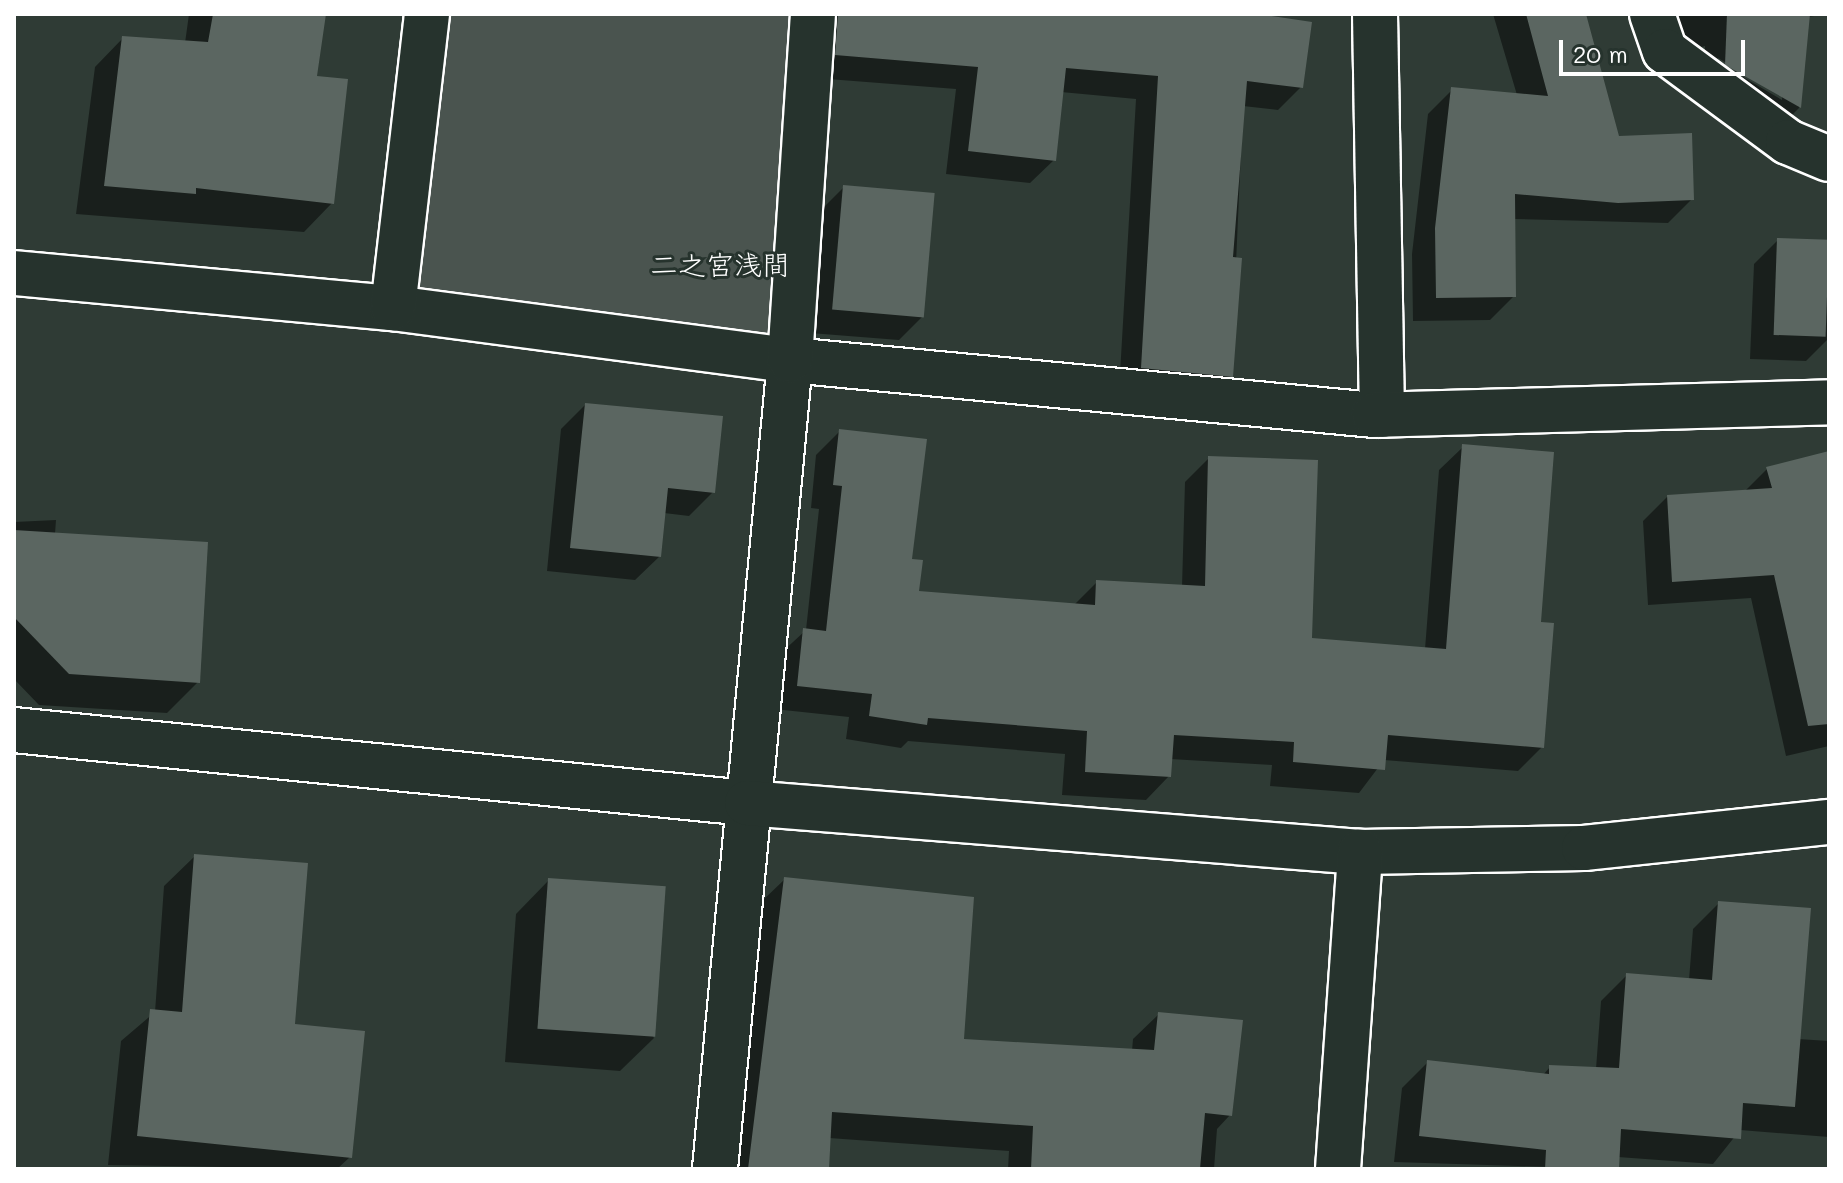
<!DOCTYPE html>
<html>
<head>
<meta charset="utf-8">
<style>
	body { margin:0 }
	#map { position:relative; width:1843px; height:1183px; overflow:hidden; background:#2f3b35; font-family:Mali,"Klee One",sans-serif }
	div>[style] { position:absolute }
	.green>* { inset:0; background:#4a544f }
	.shadow>* { inset:0; background:#0007 }
	.building>* { inset:0; background:#5b6661; transform-origin:0 0 }
	.roads { filter:drop-shadow(2px 0 #fff) drop-shadow(-2px 0 #fff) drop-shadow(0 2px #fff) drop-shadow(0 -2px #fff) }
	.minor>* { height:44px; margin:-22px; padding:0 22px; transform-origin:22px; border-radius:22px; background:#26332d }
	.tertiary>* { height:44px; margin:-22px; padding:0 22px; transform-origin:22px; border-radius:22px; background:#26332d }
	span { translate:-50% -50%; white-space:nowrap; text-align:center; line-height:1.15; -webkit-text-stroke:6px #26332d; paint-order:stroke }
	.quarter-label { font-size:28px; color:#fff }
	.frame { position:absolute; inset:0; border:16px solid #fff; pointer-events:none }
	.scale { position:absolute; left:1559px; top:40px; width:186px; height:36px; box-sizing:border-box; border:4px solid #fff; border-top:0; padding-left:10px; font-size:24px; line-height:28px; white-space:nowrap; color:#fff; -webkit-text-stroke:6px #26332d; paint-order:stroke }
</style>
</head>
<body>
<div id="map">
	<div class="green">
		<div style="clip-path:polygon(427px 14px,807px 14px,771px 358px,393px 308px)"></div>
	</div>
	<div class="shadow">
		<div style="clip-path:polygon(189px 14px,324px 14px,315px 77px,332px 203px,304px 232px,76px 214px,95px 67px,123px 38px,185px 43px)"></div>
		<div style="clip-path:polygon(833px 14px,1242px 14px,1301px 87px,1278px 110px,1243px 106px,1231px 376px,1208px 399px,1119px 391px,1136px 99px,1061px 92px,1054px 160px,1030px 183px,946px 174px,956px 89px,828px 79px)"></div>
		<div style="clip-path:polygon(1493px 14px,1583px 14px,1618px 138px,1692px 199px,1668px 223px,1513px 219px,1514px 296px,1490px 320px,1413px 321px,1412px 254px,1428px 114px,1452px 90px,1517px 95px)"></div>
		<div style="clip-path:polygon(evenodd,1674px 14px,1829px 14px,1807px 17px,1799px 108px,1777px 130px,1704px 87px,1705px 46px,1683px 52px,1674px 14px,1718px 58px,1782px 96px,1782px 100px,1716px 61px,1718px 58px)"></div>
		<div style="clip-path:polygon(844px 187px,923px 316px,899px 340px,810px 333px,820px 211px)"></div>
		<div style="clip-path:polygon(1778px 240px,1829px 242px,1829px 338px,1806px 361px,1750px 359px,1754px 264px)"></div>
		<div style="clip-path:polygon(585px 405px,713px 492px,689px 516px,664px 513px,660px 556px,635px 580px,547px 571px,561px 429px)"></div>
		<div style="clip-path:polygon(840px 431px,910px 560px,917px 593px,1073px 606px,1097px 582px,1182px 587px,1185px 482px,1209px 458px,1310px 640px,1425px 649px,1439px 470px,1463px 447px,1539px 623px,1542px 747px,1518px 771px,1384px 760px,1359px 793px,1270px 786px,1272px 765px,1170px 759px,1169px 776px,1146px 800px,1062px 795px,1065px 754px,908px 741px,901px 748px,846px 739px,849px 717px,774px 709px,780px 654px,806px 630px,819px 509px,811px 508px,816px 455px)"></div>
		<div style="clip-path:polygon(1829px 453px,1829px 746px,1786px 756px,1751px 598px,1648px 605px,1643px 521px,1667px 497px,1744px 492px,1767px 469px)"></div>
		<div style="clip-path:polygon(56px 520px,55px 534px,198px 682px,167px 713px,39px 705px,14px 679px,14px 522px)"></div>
		<div style="clip-path:polygon(195px 856px,350px 1157px,337px 1169px,108px 1165px,121px 1041px,155px 1012px,164px 886px)"></div>
		<div style="clip-path:polygon(785px 879px,962px 1041px,1132px 1051px,1133px 1039px,1159px 1014px,1230px 1115px,1217px 1129px,1214px 1169px,1008px 1169px,1009px 1151px,829px 1138px,827px 1169px,724px 1169px,759px 904px)"></div>
		<div style="clip-path:polygon(549px 880px,654px 1038px,620px 1071px,505px 1062px,516px 914px)"></div>
		<div style="clip-path:polygon(1719px 903px,1798px 1039px,1829px 1041px,1829px 1137px,1740px 1130px,1713px 1164px,1618px 1157px,1617px 1169px,1394px 1162px,1402px 1088px,1428px 1062px,1543px 1075px,1550px 1067px,1596px 1069px,1601px 1001px,1627px 975px,1689px 980px,1693px 929px)"></div>
	</div>
	<div class="building">
		<div style="clip-path:polygon(213px 14px,326px 14px,317px 76px,348px 79px,334px 204px,196px 188px,196px 194px,104px 186px,122px 36px,208px 42px)"></div>
		<div style="clip-path:polygon(838px 14px,1258px 14px,1312px 22px,1303px 88px,1247px 81px,1233px 257px,1242px 258px,1233px 377px,1141px 368px,1158px 76px,1066px 68px,1056px 161px,968px 151px,978px 67px,835px 55px)"></div>
		<div style="clip-path:polygon(1526px 14px,1586px 14px,1619px 136px,1692px 133px,1694px 200px,1618px 203px,1515px 194px,1516px 297px,1436px 298px,1435px 228px,1451px 87px,1548px 96px)"></div>
		<div style="clip-path:polygon(1727px 14px,1810px 14px,1801px 108px,1725px 65px)"></div>
		<div style="left:843px;top:185px;width:92px;height:125px;rotate:5deg"></div>
		<div style="left:1777px;top:238px;width:52px;height:97px;rotate:2deg"></div>
		<div style="clip-path:polygon(585px 403px,723px 416px,715px 493px,668px 488px,661px 557px,570px 548px)"></div>
		<div style="clip-path:polygon(839px 429px,927px 439px,912px 559px,923px 560px,919px 591px,1095px 605px,1096px 580px,1205px 586px,1208px 456px,1318px 460px,1312px 638px,1446px 649px,1462px 444px,1554px 452px,1541px 622px,1554px 623px,1544px 748px,1388px 735px,1385px 770px,1293px 762px,1294px 742px,1174px 735px,1171px 777px,1085px 772px,1087px 731px,928px 718px,927px 725px,869px 716px,872px 694px,797px 686px,803px 628px,826px 631px,842px 486px,833px 485px)"></div>
		<div style="clip-path:polygon(1829px 451px,1829px 724px,1808px 726px,1774px 575px,1672px 582px,1667px 495px,1772px 488px,1766px 467px)"></div>
		<div style="clip-path:polygon(14px 530px,208px 542px,200px 683px,69px 674px,14px 617px)"></div>
		<div style="clip-path:polygon(194px 854px,308px 863px,295px 1024px,365px 1031px,352px 1158px,137px 1136px,150px 1009px,182px 1012px)"></div>
		<div style="clip-path:polygon(784px 877px,974px 897px,964px 1039px,1154px 1050px,1158px 1012px,1243px 1020px,1232px 1116px,1205px 1113px,1200px 1169px,1031px 1169px,1033px 1126px,832px 1112px,829px 1169px,748px 1169px)"></div>
		<div style="left:548px;top:878px;width:118px;height:151px;rotate:4deg"></div>
		<div style="clip-path:polygon(1718px 901px,1811px 908px,1795px 1107px,1743px 1103px,1741px 1139px,1621px 1129px,1619px 1169px,1545px 1169px,1546px 1150px,1419px 1136px,1427px 1060px,1549px 1074px,1549px 1065px,1619px 1068px,1626px 973px,1712px 980px)"></div>
	</div>
	<div class="roads">
		<div class="minor">
			<div style="left:1375px;top:14px;width:401px;rotate:89deg"></div>
			<div style="left:1652px;top:14px;width:39px;rotate:71deg"></div>
			<div style="left:1665px;top:51px;width:153px;rotate:36.5deg"></div>
			<div style="left:1788px;top:142px;width:44px;rotate:22.5deg"></div>
			<div style="left:14px;top:273px;width:381px;rotate:5.3deg"></div>
			<div style="left:393px;top:308px;width:400px;rotate:7.5deg"></div>
			<div style="left:790px;top:360px;width:587px;rotate:5.38deg"></div>
			<div style="left:1374px;top:415px;width:455px;rotate:-1.6deg"></div>
			<div style="left:393px;top:308px;width:296px;rotate:-83.4deg"></div>
			<div style="left:715px;top:1169px;width:812px;rotate:-84.7deg"></div>
			<div style="left:790px;top:360px;width:347px;rotate:-86.2deg"></div>
		</div>
		<div class="tertiary">
			<div style="left:14px;top:730px;width:737px;rotate:5.69deg"></div>
			<div style="left:747px;top:803px;width:615px;rotate:4.57deg"></div>
			<div style="left:1360px;top:852px;width:224px;rotate:-1deg"></div>
			<div style="left:1584px;top:848px;width:246px;rotate:-6.1deg"></div>
			<div style="left:1338px;top:1169px;width:318px;rotate:-86deg"></div>
		</div>
	</div>
	<div class="quarter-label">
		<span style="left:720px;top:264px">二之宮浅間</span>
	</div>
	<div class="frame"></div>
	<div class="scale">20 m</div>
</div>
</body>
</html>
